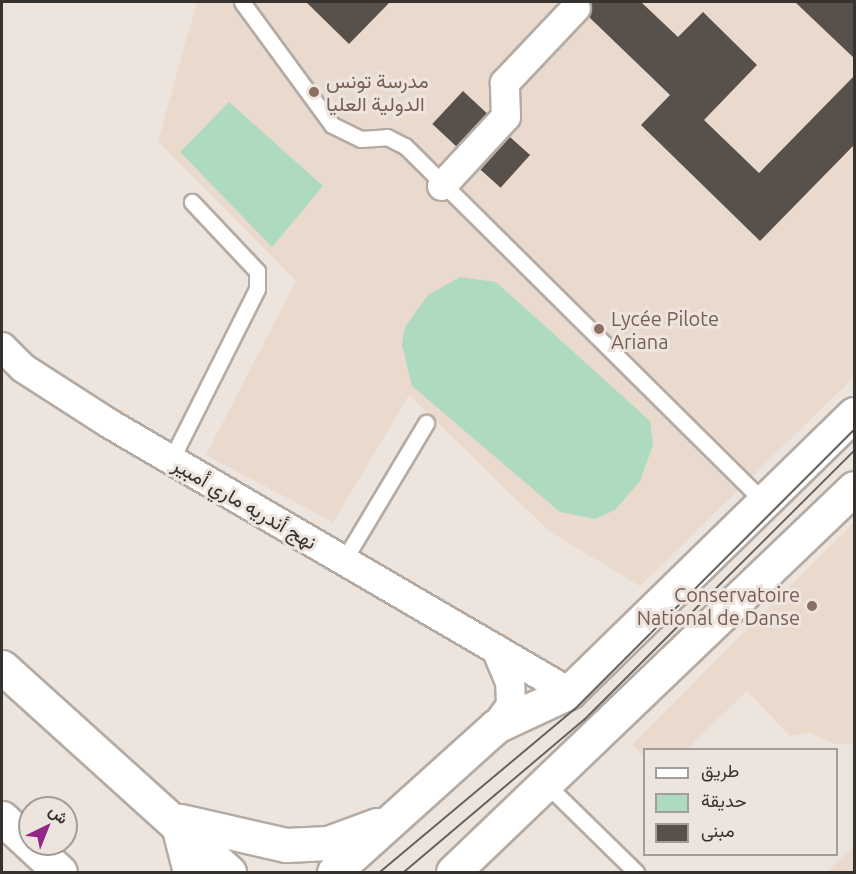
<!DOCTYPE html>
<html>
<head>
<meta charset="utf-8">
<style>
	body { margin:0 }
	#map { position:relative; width:856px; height:874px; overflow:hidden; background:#ede4dd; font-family:Ubuntu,Vazirmatn,sans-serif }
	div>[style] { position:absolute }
	.built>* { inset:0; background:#e9dacd }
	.green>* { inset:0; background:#aedac0 }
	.building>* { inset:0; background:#58514b; transform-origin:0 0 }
	.roads { filter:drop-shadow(2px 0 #b4aba4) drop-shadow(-2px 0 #b4aba4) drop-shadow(0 2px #b4aba4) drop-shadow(0 -2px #b4aba4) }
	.lane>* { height:15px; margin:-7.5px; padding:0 7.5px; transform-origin:7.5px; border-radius:7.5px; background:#fff }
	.street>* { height:28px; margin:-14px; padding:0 14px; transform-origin:14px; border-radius:14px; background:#fff }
	.secondary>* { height:33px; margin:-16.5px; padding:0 16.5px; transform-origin:16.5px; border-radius:16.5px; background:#fff }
	.highway>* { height:33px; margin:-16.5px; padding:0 16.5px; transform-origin:16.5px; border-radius:16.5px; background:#fff }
	.tram>* { height:1.5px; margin:-0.75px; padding:0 0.75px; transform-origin:0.75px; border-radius:0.75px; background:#66615d }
	.dots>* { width:16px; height:16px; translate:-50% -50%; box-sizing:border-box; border:3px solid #ede4dd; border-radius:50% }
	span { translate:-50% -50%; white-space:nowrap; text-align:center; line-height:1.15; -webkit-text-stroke:6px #ede4dd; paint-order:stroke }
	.education-label { font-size:20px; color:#785e54 }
	.left { translate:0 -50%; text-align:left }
	.right { translate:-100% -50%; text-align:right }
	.street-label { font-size:20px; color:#35322f }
	.frame { position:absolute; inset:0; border:3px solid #35322f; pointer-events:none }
	.legend { position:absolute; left:643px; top:748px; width:195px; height:108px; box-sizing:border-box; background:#ede4dd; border:2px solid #a39d97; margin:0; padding:8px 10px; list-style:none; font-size:18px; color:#35322f }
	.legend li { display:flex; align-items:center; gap:12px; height:30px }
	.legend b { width:30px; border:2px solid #a39d97 }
	.north { position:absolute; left:18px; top:796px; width:60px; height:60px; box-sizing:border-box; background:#ede4dd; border:2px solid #a39d97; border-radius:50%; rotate:43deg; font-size:16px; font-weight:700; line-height:24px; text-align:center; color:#35322f }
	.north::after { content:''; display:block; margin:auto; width:21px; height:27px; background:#922689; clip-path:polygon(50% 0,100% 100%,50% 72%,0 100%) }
</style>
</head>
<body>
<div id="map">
	<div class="built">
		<div style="clip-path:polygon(197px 2px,854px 2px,854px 377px,640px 586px,550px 532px,409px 395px,333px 522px,206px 455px,296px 281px,158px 141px)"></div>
		<div style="clip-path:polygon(854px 522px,854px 744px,835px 744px,808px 732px,790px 736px,747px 691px,687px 749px,644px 750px,644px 756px,632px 745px)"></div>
		<div style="clip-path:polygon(854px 847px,854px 872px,827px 872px,845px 855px)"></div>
	</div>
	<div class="green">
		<div style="clip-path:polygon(229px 102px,323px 186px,272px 247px,180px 152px)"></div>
		<div style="clip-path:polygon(460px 277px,496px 282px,650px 421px,653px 445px,640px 481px,615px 510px,595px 519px,560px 512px,412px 386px,402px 345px,405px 327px,428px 295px)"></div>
	</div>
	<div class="building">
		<div style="clip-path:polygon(306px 2px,390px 2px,349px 44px)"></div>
		<div style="clip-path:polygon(591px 2px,641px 2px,678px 37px,703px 12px,757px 65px,704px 120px,759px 173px,855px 75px,855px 144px,760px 241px,641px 125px,670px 95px,589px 17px)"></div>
		<div style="clip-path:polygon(795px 2px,855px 2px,855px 59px)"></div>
		<div style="left:463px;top:91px;width:33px;height:45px;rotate:43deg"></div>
		<div style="left:510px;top:137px;width:27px;height:44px;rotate:42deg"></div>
	</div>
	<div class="roads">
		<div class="lane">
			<div style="left:242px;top:2px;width:152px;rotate:53.8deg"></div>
			<div style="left:332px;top:125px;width:32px;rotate:26deg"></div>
			<div style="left:361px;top:139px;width:26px;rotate:-4deg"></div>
			<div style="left:387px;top:137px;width:20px;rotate:27deg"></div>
			<div style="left:405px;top:146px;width:507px;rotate:44.76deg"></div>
			<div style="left:171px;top:460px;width:191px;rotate:-63.3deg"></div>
			<div style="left:257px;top:289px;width:18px;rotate:-90deg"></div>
			<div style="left:257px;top:271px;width:95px;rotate:-133.3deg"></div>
			<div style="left:344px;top:560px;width:160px;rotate:-59.1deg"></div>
			<div style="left:546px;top:784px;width:126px;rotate:44.4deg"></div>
		</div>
		<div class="street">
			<div style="left:442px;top:186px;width:94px;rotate:-47.2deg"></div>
			<div style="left:506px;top:117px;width:34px;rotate:-92deg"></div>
			<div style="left:505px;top:83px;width:103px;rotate:-46.6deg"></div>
			<div style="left:2px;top:347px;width:30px;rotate:45deg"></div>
			<div style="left:23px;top:368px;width:103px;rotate:32.8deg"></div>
			<div style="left:110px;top:424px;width:532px;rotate:30.28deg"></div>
			<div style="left:496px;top:726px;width:26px;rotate:-54deg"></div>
			<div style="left:511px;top:705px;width:23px;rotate:-92deg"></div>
			<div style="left:510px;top:682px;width:36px;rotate:-113deg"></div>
		</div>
		<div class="secondary">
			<div style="left:2px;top:667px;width:306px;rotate:42.1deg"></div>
			<div style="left:177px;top:821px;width:53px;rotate:75.7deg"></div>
			<div style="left:181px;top:821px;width:108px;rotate:12.9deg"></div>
			<div style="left:286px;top:845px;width:42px;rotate:-2.7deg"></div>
			<div style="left:328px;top:843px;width:52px;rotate:-20.2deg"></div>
			<div style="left:334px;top:872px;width:218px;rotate:-42deg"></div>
			<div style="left:496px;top:726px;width:81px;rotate:-25deg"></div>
			<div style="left:569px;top:692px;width:398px;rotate:-44.3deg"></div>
			<div style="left:453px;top:872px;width:555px;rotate:-43.76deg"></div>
		</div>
		<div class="highway">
			<div style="left:2px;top:818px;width:79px;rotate:43deg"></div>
		</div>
	</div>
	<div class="tram">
		<div style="left:380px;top:872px;width:253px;rotate:-39.9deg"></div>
		<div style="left:574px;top:710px;width:396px;rotate:-45deg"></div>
		<div style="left:404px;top:872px;width:236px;rotate:-40.2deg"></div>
		<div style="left:584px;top:720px;width:381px;rotate:-44.9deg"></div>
	</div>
	<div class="dots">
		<div style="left:314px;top:92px;background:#8d6e63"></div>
		<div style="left:599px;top:329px;background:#8d6e63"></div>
		<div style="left:812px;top:606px;background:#8d6e63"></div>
	</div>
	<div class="education-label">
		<span class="left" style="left:326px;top:92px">مدرسة تونس<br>الدولية العليا</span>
		<span class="left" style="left:611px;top:330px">Lycée Pilote<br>Ariana</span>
		<span class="right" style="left:800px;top:606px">Conservatoire<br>National de Danse</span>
	</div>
	<div class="street-label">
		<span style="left:245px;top:503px;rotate:30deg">نهج أندريه ماري أمبير</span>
	</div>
	<div class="frame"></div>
	<ul class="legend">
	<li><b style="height:8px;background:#fff"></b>طريق</li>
	<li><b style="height:16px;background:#aedac0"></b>حديقة</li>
	<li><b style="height:16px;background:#58514b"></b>مبنى</li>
	</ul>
	<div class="north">ش</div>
</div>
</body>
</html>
